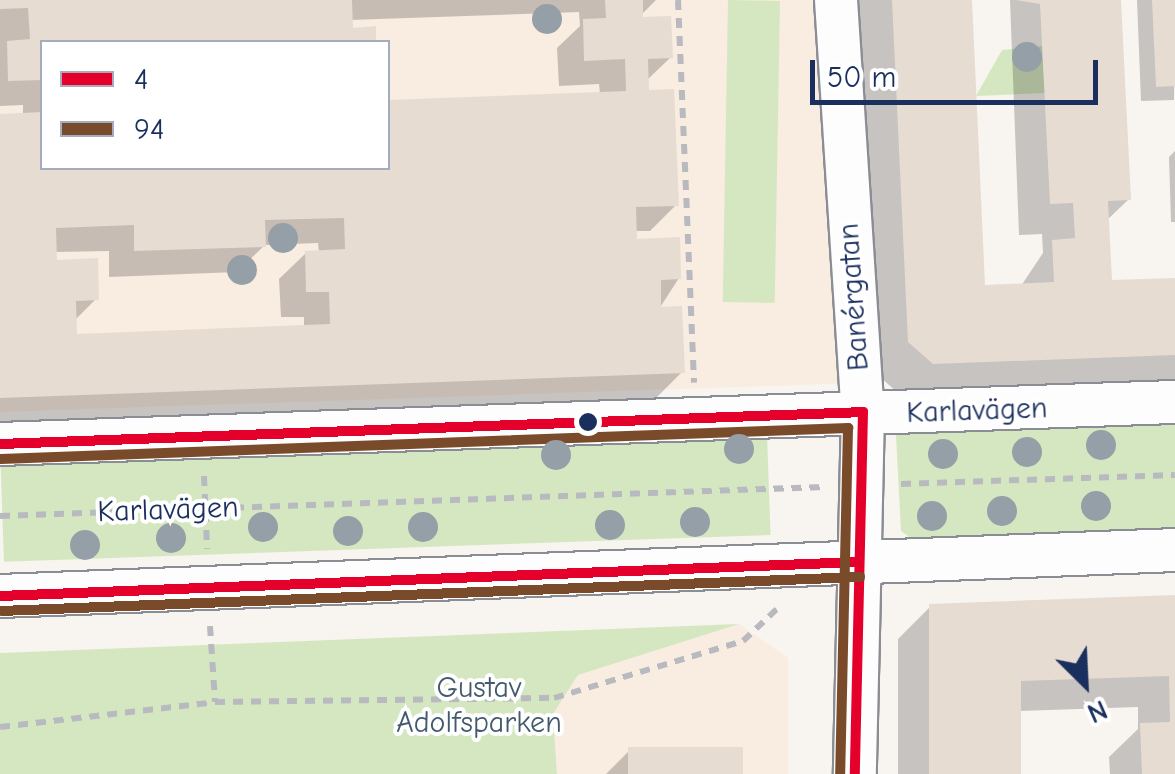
<!DOCTYPE html>
<html>
<head>
<meta charset="utf-8">
<style>
	body { margin:0 }
	#map { position:relative; width:1175px; height:774px; overflow:hidden; background:#f8f4f0; font-family:"Comic Neue",sans-serif }
	div>[style] { position:absolute }
	.built>* { inset:0; background:#f9ece1 }
	.green>* { inset:0; background:#d5e7c0; transform-origin:0 0 }
	.shadow>* { inset:0; background:#0003 }
	.building>* { inset:0; background:#e6dcd2; transform-origin:0 0 }
	.path>* { height:6px; margin-top:-3px; transform-origin:0; background:repeating-linear-gradient(90deg,#b8babf 0 10px,transparent 0 18px) }
	.roads { filter:drop-shadow(2px 0 #8b8d94) drop-shadow(-2px 0 #8b8d94) drop-shadow(0 2px #8b8d94) drop-shadow(0 -2px #8b8d94) }
	.street>* { height:42px; margin:-21px; padding:0 21px; transform-origin:21px; border-radius:21px; background:#fefdfd }
	.bus-1>* { height:10px; margin:-5px; padding:0 5px; transform-origin:5px; border-radius:5px; background:#e4002b }
	.bus-2>* { height:10px; margin:-5px; padding:0 5px; transform-origin:5px; border-radius:5px; background:#7a4b2a }
	.trees>* { width:30px; height:30px; margin:-15px; border-radius:50%; background:#949fa7 }
	.dots>* { width:28px; height:28px; translate:-50% -50%; box-sizing:border-box; border:5px solid #fff; border-radius:50% }
	span { translate:-50% -50%; white-space:nowrap; text-align:center; line-height:1.15; -webkit-text-stroke:8px #fff; paint-order:stroke }
	.street-label { font-size:30px; color:#1b2f5e }
	.park-label { font-size:30px; color:#425a6c }
	.legend { position:absolute; left:40px; top:40px; width:350px; height:130px; box-sizing:border-box; background:#fff; border:2px solid #a4acbf; margin:0; padding:12px 18px; list-style:none; font-size:30px; color:#1b2f5e }
	.legend li { display:flex; align-items:center; gap:20px; height:50px }
	.legend b { width:50px; border:2px solid #a4acbf }
	.north { position:absolute; left:1035px; top:634px; width:100px; height:100px; -webkit-text-stroke:8px #fff; paint-order:stroke; rotate:156deg; font-size:28px; font-weight:700; line-height:40px; text-align:center; color:#1b2f5e }
	.north::after { content:''; display:block; margin:auto; width:35px; height:45px; background:#1b2f5e; clip-path:polygon(50% 0,100% 100%,50% 72%,0 100%) }
	.scale { position:absolute; left:810px; top:60px; width:288px; height:45px; box-sizing:border-box; border:5px solid #1b2f5e; border-top:0; padding-left:12px; font-size:30px; line-height:35px; white-space:nowrap; color:#1b2f5e; -webkit-text-stroke:8px #fff; paint-order:stroke }
</style>
</head>
<body>
<div id="map">
	<div class="built">
		<div style="clip-path:polygon(evenodd,0 0,837px 0,855px 383px,0 412px,0 0,42px 42px,388px 42px,388px 168px,42px 168px,42px 42px)"></div>
		<div style="clip-path:polygon(739px 624px,788px 658px,788px 774px,557px 774px,553px 714px,578px 675px)"></div>
	</div>
	<div class="green">
		<div style="left:728px;top:0;width:52px;height:302px;rotate:1deg"></div>
		<div style="clip-path:polygon(1042px 46px,1045px 93px,976px 96px,1002px 50px)"></div>
		<div style="clip-path:polygon(1175px 416px,1175px 532px,915px 541px,901px 531px,896px 435px,908px 426px)"></div>
		<div style="left:767px;top:434px;width:101px;height:767px;rotate:88deg"></div>
		<div style="clip-path:polygon(739px 624px,578px 675px,553px 714px,557px 774px,0 774px,0 653px)"></div>
	</div>
	<div class="shadow">
		<div style="clip-path:polygon(evenodd,0 0,656px 0,641px 15px,671px 57px,646px 81px,676px 205px,650px 231px,635px 231px,635px 241px,679px 278px,659px 309px,682px 372px,656px 398px,0 422px,0 116px,23px 113px,23px 105px,0 106px,0 0,579px 12px,580px 26px,557px 48px,559px 86px,599px 84px,600px 94px,388px 102px,388px 168px,42px 168px,42px 42px,374px 42px,373px 29px,350px 30px,350px 20px,579px 12px,0 0,318px 243px,319px 253px,306px 253px,279px 279px,281px 317px,304px 317px,304px 328px,75px 336px,74px 321px,96px 299px,54px 262px,54px 252px,109px 251px,109px 277px,237px 272px,265px 245px,318px 243px)"></div>
		<div style="clip-path:polygon(859px 0,969px 0,982px 287px,1021px 286px,1043px 253px,1042px 234px,1019px 235px,1010px 0,1118px 0,1129px 199px,1106px 221px,1110px 283px,1175px 280px,1175px 385px,900px 395px,877px 374px)"></div>
		<div style="clip-path:polygon(1137px 0,1175px 0,1174px 100px,1141px 101px)"></div>
		<div style="clip-path:polygon(1175px 151px,1175px 222px,1171px 222px,1169px 157px)"></div>
		<div style="clip-path:polygon(1175px 598px,1175px 774px,1110px 774px,1109px 757px,1138px 729px,1138px 707px,1019px 711px,1019px 774px,898px 774px,898px 639px,930px 607px)"></div>
		<div style="clip-path:polygon(629px 751px,741px 774px,606px 774px)"></div>
	</div>
	<div class="building">
		<div style="clip-path:polygon(0 0,352px 0,353px 28px,376px 26px,376px 42px,42px 42px,42px 80px,8px 81px,7px 41px,30px 39px,28px 8px,0 9px)"></div>
		<div style="clip-path:polygon(evenodd,605px 0,643px 0,643px 17px,671px 16px,673px 58px,648px 59px,649px 90px,674px 89px,679px 206px,636px 207px,637px 239px,680px 237px,681px 279px,661px 280px,661px 307px,682px 306px,685px 373px,0 398px,0 114px,42px 112px,42px 168px,388px 168px,388px 100px,626px 91px,625px 59px,584px 61px,583px 19px,606px 18px,605px 0,344px 218px,345px 249px,305px 251px,306px 292px,329px 292px,330px 324px,77px 334px,76px 301px,99px 300px,98px 258px,57px 260px,56px 228px,134px 225px,134px 251px,266px 247px,265px 220px,344px 218px)"></div>
		<div style="clip-path:polygon(892px 0,972px 0,985px 285px,1054px 282px,1052px 240px,1075px 238px,1073px 203px,1050px 204px,1040px 4px,1016px 0,1121px 0,1131px 200px,1108px 201px,1112px 280px,1175px 278px,1175px 355px,933px 364px,908px 342px)"></div>
		<div style="clip-path:polygon(1152px 0,1175px 0,1175px 86px,1156px 87px)"></div>
		<div style="clip-path:polygon(1175px 595px,1175px 774px,1142px 774px,1140px 723px,1170px 722px,1169px 676px,1021px 681px,1021px 774px,929px 774px,929px 604px)"></div>
		<div style="left:743px;top:747px;width:27px;height:115px;rotate:90deg"></div>
	</div>
	<div class="path">
		<div style="left:678px;top:0;width:383px;rotate:87.6deg"></div>
		<div style="left:204px;top:476px;width:73px;rotate:87.6deg"></div>
		<div style="left:901px;top:484px;width:274px;rotate:-1.9deg"></div>
		<div style="left:0;top:516px;width:825px;rotate:-2.02deg"></div>
		<div style="left:210px;top:626px;width:76px;rotate:86.2deg"></div>
		<div style="left:0;top:727px;width:216px;rotate:-6.6deg"></div>
		<div style="left:215px;top:702px;width:339px;rotate:-0.7deg"></div>
		<div style="left:554px;top:698px;width:197px;rotate:-16.8deg"></div>
		<div style="left:743px;top:641px;width:50px;rotate:-43.4deg"></div>
	</div>
	<div class="roads">
		<div class="street">
			<div style="left:836px;top:0;width:413px;rotate:86.3deg"></div>
			<div style="left:863px;top:412px;width:362px;rotate:91.3deg"></div>
			<div style="left:0;top:444px;width:1176px;rotate:-2.05deg"></div>
			<div style="left:0;top:596px;width:1176px;rotate:-2.24deg"></div>
		</div>
	</div>
	<div class="bus-1">
		<div style="left:0;top:444px;width:864px;rotate:-2.12deg"></div>
		<div style="left:863px;top:412px;width:362px;rotate:91.3deg"></div>
		<div style="left:0;top:596px;width:860px;rotate:-2.27deg"></div>
	</div>
	<div class="bus-2">
		<div style="left:1px;top:459px;width:848px;rotate:-2.1deg"></div>
		<div style="left:848px;top:428px;width:346px;rotate:91.3deg"></div>
		<div style="left:1px;top:611px;width:860px;rotate:-2.27deg"></div>
	</div>
	<div class="trees">
		<div style="left:547px;top:19px"></div>
		<div style="left:1027px;top:57px"></div>
		<div style="left:283px;top:238px"></div>
		<div style="left:242px;top:270px"></div>
		<div style="left:1101px;top:445px"></div>
		<div style="left:739px;top:449px"></div>
		<div style="left:1027px;top:452px"></div>
		<div style="left:943px;top:454px"></div>
		<div style="left:556px;top:455px"></div>
		<div style="left:1096px;top:506px"></div>
		<div style="left:1002px;top:511px"></div>
		<div style="left:932px;top:516px"></div>
		<div style="left:695px;top:522px"></div>
		<div style="left:610px;top:525px"></div>
		<div style="left:263px;top:527px"></div>
		<div style="left:423px;top:527px"></div>
		<div style="left:348px;top:531px"></div>
		<div style="left:171px;top:538px"></div>
		<div style="left:85px;top:545px"></div>
	</div>
	<div class="dots">
		<div style="left:588px;top:422px;background:#1b2f5e"></div>
	</div>
	<div class="street-label">
		<span style="left:854px;top:297px;rotate:-94deg">Banérgatan</span>
		<span style="left:977px;top:411px;rotate:-2deg">Karlavägen</span>
		<span style="left:168px;top:510px;rotate:-2deg">Karlavägen</span>
	</div>
	<div class="park-label">
		<span style="left:479px;top:705px">Gustav<br>Adolfsparken</span>
	</div>
	<ul class="legend">
	<li><b style="height:12px;background:#e4002b"></b>4</li>
	<li><b style="height:12px;background:#7a4b2a"></b>94</li>
	</ul>
	<div class="north">N</div>
	<div class="scale">50 m</div>
</div>
</body>
</html>
